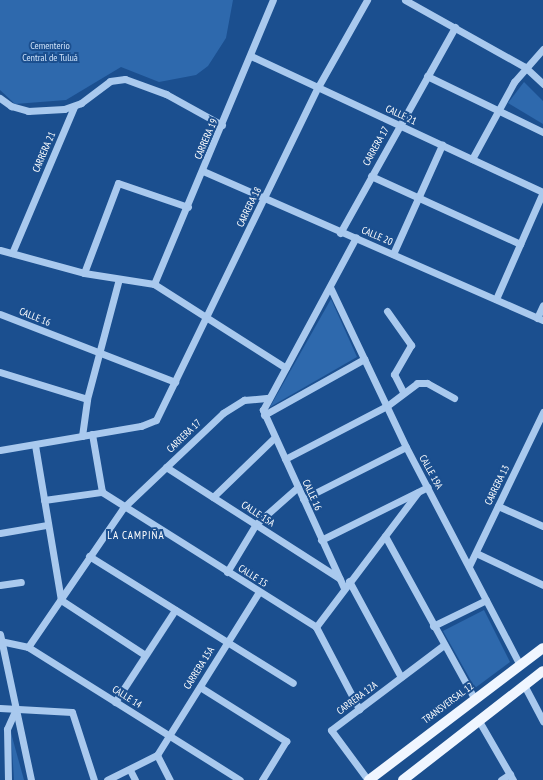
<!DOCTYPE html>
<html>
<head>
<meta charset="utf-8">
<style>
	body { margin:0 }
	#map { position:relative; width:543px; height:780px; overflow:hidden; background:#1b4f8f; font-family:"PT Sans Narrow",sans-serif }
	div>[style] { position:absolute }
	.green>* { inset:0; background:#2e69ad }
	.minor>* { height:7px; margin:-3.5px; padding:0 3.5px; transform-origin:3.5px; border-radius:3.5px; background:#a9c9ee }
	.major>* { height:10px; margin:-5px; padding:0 5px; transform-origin:5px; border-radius:5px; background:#f0f6ff }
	span { translate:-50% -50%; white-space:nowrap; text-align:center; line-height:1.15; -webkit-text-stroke:4px #1b4f8f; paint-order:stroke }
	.park-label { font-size:10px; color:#cfe3fa }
	.street-label { font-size:10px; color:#fff }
	.neighbourhood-label { font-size:11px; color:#fff; letter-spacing:1px }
</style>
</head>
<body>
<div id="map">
	<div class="green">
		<div style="clip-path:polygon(0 0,233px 0,226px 38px,208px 66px,196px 75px,159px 82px,121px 67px,66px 100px,15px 104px,0 90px)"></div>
		<div style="clip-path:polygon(524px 82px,543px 101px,543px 124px,508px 103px)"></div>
		<div style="clip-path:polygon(331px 299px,357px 357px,270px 407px)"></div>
		<div style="clip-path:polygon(484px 610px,510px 662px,475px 688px,443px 631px)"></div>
		<div style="clip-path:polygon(11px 733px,24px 780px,14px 780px)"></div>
	</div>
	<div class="minor">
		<div style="left:405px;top:0;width:137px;rotate:29.2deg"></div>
		<div style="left:525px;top:67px;width:25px;rotate:43deg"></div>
		<div style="left:251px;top:56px;width:322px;rotate:25deg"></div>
		<div style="left:427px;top:76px;width:129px;rotate:25.8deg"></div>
		<div style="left:0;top:98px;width:14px;rotate:36deg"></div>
		<div style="left:11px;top:106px;width:18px;rotate:16deg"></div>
		<div style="left:28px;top:111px;width:36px;rotate:-3deg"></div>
		<div style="left:64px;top:109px;width:18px;rotate:-19deg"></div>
		<div style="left:81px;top:103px;width:36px;rotate:-37deg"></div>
		<div style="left:110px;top:81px;width:15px;rotate:-8deg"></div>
		<div style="left:125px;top:79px;width:44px;rotate:20.1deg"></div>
		<div style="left:166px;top:94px;width:64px;rotate:29deg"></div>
		<div style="left:472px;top:159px;width:88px;rotate:-61.4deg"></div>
		<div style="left:514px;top:82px;width:44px;rotate:-48.7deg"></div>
		<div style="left:203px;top:171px;width:371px;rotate:23.7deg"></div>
		<div style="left:371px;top:176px;width:164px;rotate:24.5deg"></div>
		<div style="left:340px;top:233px;width:236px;rotate:-60.8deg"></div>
		<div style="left:0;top:250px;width:87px;rotate:15.3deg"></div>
		<div style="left:84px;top:273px;width:71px;rotate:8.9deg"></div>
		<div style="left:154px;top:284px;width:156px;rotate:32.5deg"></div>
		<div style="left:12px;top:253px;width:159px;rotate:-67deg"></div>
		<div style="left:393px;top:254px;width:120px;rotate:-65.8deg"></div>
		<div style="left:84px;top:273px;width:96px;rotate:-69.3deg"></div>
		<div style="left:118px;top:183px;width:74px;rotate:18.9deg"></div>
		<div style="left:154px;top:284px;width:308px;rotate:-67.3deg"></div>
		<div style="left:330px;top:287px;width:177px;rotate:64.6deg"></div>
		<div style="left:406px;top:447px;width:246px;rotate:62.4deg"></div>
		<div style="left:496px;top:299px;width:117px;rotate:-66.3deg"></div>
		<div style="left:387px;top:311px;width:42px;rotate:54.8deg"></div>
		<div style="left:411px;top:345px;width:34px;rotate:120deg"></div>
		<div style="left:394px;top:374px;width:20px;rotate:63deg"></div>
		<div style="left:0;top:314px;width:188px;rotate:21.2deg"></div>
		<div style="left:537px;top:318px;width:14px;rotate:-65deg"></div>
		<div style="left:0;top:372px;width:91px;rotate:17.2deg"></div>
		<div style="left:264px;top:415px;width:115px;rotate:-29.2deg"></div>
		<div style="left:92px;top:434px;width:59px;rotate:80.2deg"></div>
		<div style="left:82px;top:436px;width:37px;rotate:-82deg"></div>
		<div style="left:87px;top:399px;width:124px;rotate:-75.1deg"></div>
		<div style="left:35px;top:445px;width:157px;rotate:80.5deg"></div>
		<div style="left:61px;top:600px;width:100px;rotate:33.2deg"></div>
		<div style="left:0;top:450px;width:143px;rotate:-9.7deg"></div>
		<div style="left:141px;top:426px;width:16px;rotate:-22deg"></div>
		<div style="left:156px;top:420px;width:370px;rotate:-64.1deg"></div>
		<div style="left:318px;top:87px;width:100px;rotate:-60.6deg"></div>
		<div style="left:285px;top:459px;width:115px;rotate:-27.5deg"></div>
		<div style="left:387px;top:406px;width:38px;rotate:-37deg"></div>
		<div style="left:417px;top:383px;width:10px"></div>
		<div style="left:427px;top:383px;width:31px;rotate:29deg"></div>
		<div style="left:166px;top:467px;width:206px;rotate:32.7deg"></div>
		<div style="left:102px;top:492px;width:253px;rotate:32.2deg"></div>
		<div style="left:316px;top:627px;width:93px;rotate:62.3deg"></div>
		<div style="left:213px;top:497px;width:86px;rotate:-44.1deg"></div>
		<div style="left:303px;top:499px;width:115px;rotate:-26.8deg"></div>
		<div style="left:44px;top:500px;width:59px;rotate:-7.9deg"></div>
		<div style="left:498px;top:506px;width:49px;rotate:24deg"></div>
		<div style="left:0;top:533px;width:48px;rotate:-9.7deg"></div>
		<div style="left:385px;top:536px;width:185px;rotate:61.2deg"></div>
		<div style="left:321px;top:540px;width:119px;rotate:-26.4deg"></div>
		<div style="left:476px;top:553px;width:74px;rotate:25.5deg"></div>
		<div style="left:89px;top:556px;width:240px;rotate:31.9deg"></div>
		<div style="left:469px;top:566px;width:171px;rotate:-64.3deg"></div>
		<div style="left:227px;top:572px;width:56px;rotate:-58.9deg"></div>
		<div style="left:256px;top:524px;width:56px;rotate:-41.4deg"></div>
		<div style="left:349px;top:581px;width:109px;rotate:61.6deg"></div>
		<div style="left:0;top:585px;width:21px;rotate:-8deg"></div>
		<div style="left:344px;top:588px;width:196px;rotate:-114.5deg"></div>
		<div style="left:263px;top:410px;width:196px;rotate:-61.7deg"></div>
		<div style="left:433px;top:626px;width:59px;rotate:-26.1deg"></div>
		<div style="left:316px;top:627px;width:169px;rotate:-52.9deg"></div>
		<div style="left:0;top:634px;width:149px;rotate:78deg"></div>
		<div style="left:0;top:641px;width:29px;rotate:12deg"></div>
		<div style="left:28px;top:647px;width:250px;rotate:32.1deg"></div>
		<div style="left:28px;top:647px;width:168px;rotate:-55.6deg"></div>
		<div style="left:123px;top:508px;width:138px;rotate:-43.5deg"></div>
		<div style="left:223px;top:413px;width:25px;rotate:-32deg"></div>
		<div style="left:244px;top:400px;width:25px;rotate:-5deg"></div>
		<div style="left:524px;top:685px;width:41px;rotate:62.2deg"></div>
		<div style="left:200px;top:687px;width:102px;rotate:32.1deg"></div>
		<div style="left:286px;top:741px;width:46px;rotate:121.6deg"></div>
		<div style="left:115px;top:702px;width:110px;rotate:-56.9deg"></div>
		<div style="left:0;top:708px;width:72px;rotate:3.2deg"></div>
		<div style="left:72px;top:712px;width:71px;rotate:72.1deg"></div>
		<div style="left:479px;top:721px;width:68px;rotate:60deg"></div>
		<div style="left:157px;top:755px;width:192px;rotate:-58deg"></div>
		<div style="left:157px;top:755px;width:28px;rotate:63deg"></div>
		<div style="left:130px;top:770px;width:11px;rotate:63deg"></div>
		<div style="left:8px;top:780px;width:51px;rotate:-91.1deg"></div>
		<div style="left:7px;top:729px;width:17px;rotate:-66deg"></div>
		<div style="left:107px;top:780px;width:56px;rotate:-26.6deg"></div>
		<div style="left:368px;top:780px;width:62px;rotate:-126.5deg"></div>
		<div style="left:331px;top:730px;width:141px;rotate:-37deg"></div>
		<div style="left:501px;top:780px;width:11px;rotate:-34deg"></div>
	</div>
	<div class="major">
		<div style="left:369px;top:780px;width:218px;rotate:-37.2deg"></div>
		<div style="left:403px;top:780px;width:177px;rotate:-37.9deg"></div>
	</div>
	<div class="park-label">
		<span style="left:50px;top:51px">Cementerio<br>Central de Tuluá</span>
	</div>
	<div class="street-label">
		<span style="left:401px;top:115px;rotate:25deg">CALLE 21</span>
		<span style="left:206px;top:139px;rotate:-67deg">CARRERA 19</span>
		<span style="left:376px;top:146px;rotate:-61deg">CARRERA 17</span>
		<span style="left:44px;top:152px;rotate:-67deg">CARRERA 21</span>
		<span style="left:249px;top:207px;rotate:-64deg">CARRERA 18</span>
		<span style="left:377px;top:236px;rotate:23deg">CALLE 20</span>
		<span style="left:35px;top:317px;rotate:22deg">CALLE 16</span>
		<span style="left:184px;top:436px;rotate:-44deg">CARRERA 17</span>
		<span style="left:431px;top:472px;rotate:61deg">CALLE 19A</span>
		<span style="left:497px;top:485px;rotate:-64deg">CARRERA 13</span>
		<span style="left:312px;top:495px;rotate:65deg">CALLE 16</span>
		<span style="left:258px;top:514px;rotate:33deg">CALLE 15A</span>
		<span style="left:253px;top:576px;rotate:32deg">CALLE 15</span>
		<span style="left:199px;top:668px;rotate:-58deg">CARRERA 15A</span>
		<span style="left:127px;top:697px;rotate:32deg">CALLE 14</span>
		<span style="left:357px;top:698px;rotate:-37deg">CARRERA 12A</span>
		<span style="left:448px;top:703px;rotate:-37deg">TRANSVERSAL 12</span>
	</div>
	<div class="neighbourhood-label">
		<span style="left:136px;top:535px">LA CAMPIÑA</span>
	</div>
</div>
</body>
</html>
